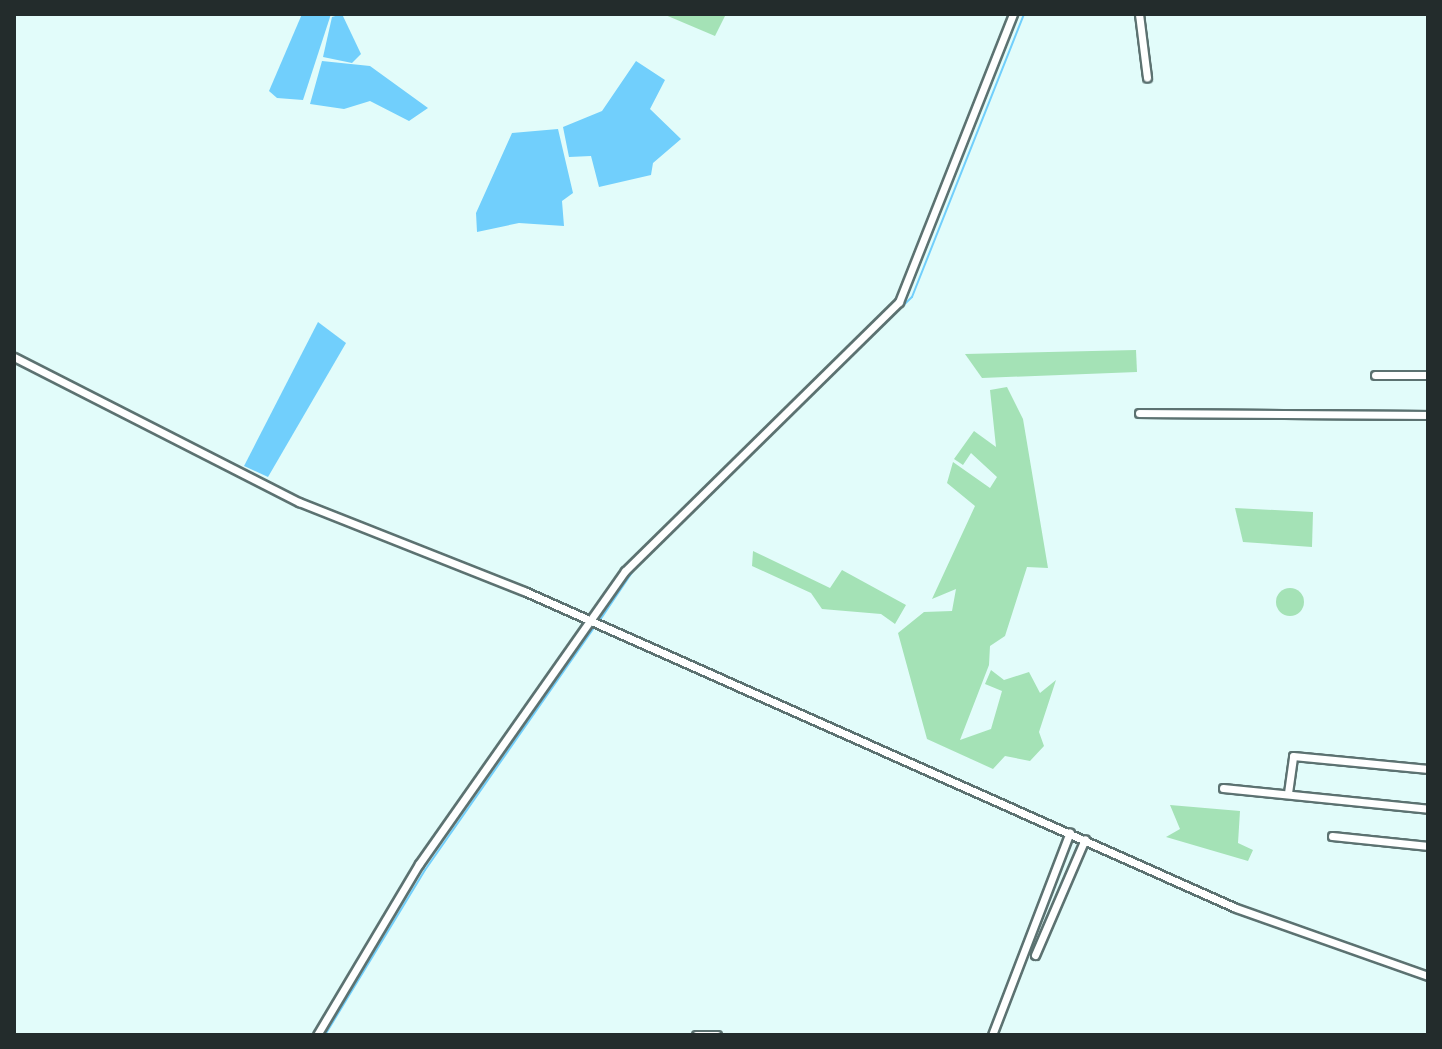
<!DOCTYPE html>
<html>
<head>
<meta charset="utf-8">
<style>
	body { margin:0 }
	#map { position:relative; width:1442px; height:1049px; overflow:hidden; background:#e2fcfa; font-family:Ubuntu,sans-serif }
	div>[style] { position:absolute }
	.green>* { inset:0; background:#a4e2b6 }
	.round { border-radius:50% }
	.water>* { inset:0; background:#71cffc }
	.stream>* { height:2px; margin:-1px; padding:0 1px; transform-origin:1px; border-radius:1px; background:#71cffc }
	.roads { filter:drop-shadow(2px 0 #5c7271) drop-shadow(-2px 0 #5c7271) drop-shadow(0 2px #5c7271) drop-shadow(0 -2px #5c7271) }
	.minor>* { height:7px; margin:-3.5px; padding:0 3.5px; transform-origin:3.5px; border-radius:3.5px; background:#fff }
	span { translate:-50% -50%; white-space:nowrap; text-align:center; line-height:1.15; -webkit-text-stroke:6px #fff; paint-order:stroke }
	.frame { position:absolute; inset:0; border:16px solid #232c2c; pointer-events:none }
</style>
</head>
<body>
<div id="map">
	<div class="green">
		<div style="clip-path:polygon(663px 14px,726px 14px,715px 36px)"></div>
		<div style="clip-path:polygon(1136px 350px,1137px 372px,982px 378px,965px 354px)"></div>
		<div style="clip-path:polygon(1007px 387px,1023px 419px,1048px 568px,1027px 567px,1005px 636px,990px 646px,989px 665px,960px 740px,991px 729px,1002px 691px,985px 684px,991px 670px,1004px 680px,1029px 672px,1040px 693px,1056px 680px,1039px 732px,1044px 746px,1030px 761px,1005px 756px,993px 769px,927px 739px,898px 633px,924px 612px,952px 611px,956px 589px,932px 599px,975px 506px,947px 483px,953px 462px,990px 488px,997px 477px,971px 453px,963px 465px,954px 459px,974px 431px,996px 447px,990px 390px)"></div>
		<div style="clip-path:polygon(1235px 508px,1313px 512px,1312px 547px,1243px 542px)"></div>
		<div style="clip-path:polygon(753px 551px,830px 588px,842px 570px,906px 605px,895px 624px,881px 614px,822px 609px,811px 593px,752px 566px)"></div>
		<div class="round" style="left:1276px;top:588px;width:28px;height:28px"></div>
		<div style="clip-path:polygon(1170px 805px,1240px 811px,1238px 843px,1253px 850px,1248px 861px,1166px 837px,1180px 829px)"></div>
	</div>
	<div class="water">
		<div style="clip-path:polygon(302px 14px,331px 14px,303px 100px,277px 98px,269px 91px)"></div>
		<div style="clip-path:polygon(342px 14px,361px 54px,352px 63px,323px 57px,332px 17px)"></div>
		<div style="clip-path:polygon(322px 61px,370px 66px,428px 108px,409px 121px,370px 101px,344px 109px,310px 104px)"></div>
		<div style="clip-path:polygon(636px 61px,665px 80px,650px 109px,681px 139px,653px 163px,651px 175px,599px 187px,591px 156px,569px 157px,563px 127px,602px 111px)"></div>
		<div style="clip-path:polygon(558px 129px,573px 193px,562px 201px,564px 226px,519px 223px,477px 232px,476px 213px,512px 133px)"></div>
		<div style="clip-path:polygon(318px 322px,346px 343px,268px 477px,244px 466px)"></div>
	</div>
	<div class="stream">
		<div style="left:661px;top:541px;width:350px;rotate:-44.2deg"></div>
		<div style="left:912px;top:297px;width:304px;rotate:-68.4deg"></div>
		<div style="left:600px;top:620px;width:70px;rotate:-56.1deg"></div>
		<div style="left:325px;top:1035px;width:193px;rotate:-58.8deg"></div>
		<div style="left:425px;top:870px;width:299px;rotate:-55.1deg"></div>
	</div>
	<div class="roads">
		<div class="minor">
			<div style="left:1139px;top:14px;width:64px;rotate:82.8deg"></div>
			<div style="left:14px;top:357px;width:320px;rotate:27deg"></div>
			<div style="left:299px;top:502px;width:242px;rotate:21.6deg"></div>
			<div style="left:524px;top:591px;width:779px;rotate:24deg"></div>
			<div style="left:1236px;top:908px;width:204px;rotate:19.5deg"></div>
			<div style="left:1375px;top:375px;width:53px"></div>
			<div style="left:1139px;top:413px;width:289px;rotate:0.4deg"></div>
			<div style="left:1223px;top:788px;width:206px;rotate:5.8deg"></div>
			<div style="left:1288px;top:793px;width:37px;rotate:-82deg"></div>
			<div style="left:1293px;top:756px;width:136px;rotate:5.5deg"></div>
			<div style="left:1332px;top:836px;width:97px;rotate:5.9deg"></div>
			<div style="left:1035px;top:955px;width:126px;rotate:-66.7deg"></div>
			<div style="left:317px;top:1035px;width:199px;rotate:-59.2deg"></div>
			<div style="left:419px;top:864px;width:358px;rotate:-54.9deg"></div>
			<div style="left:625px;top:571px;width:384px;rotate:-44.5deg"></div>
			<div style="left:899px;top:302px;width:310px;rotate:-68.4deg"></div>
			<div style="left:696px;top:1035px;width:21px"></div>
			<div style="left:992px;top:1035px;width:217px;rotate:-69deg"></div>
		</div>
	</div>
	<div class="frame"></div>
</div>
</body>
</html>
